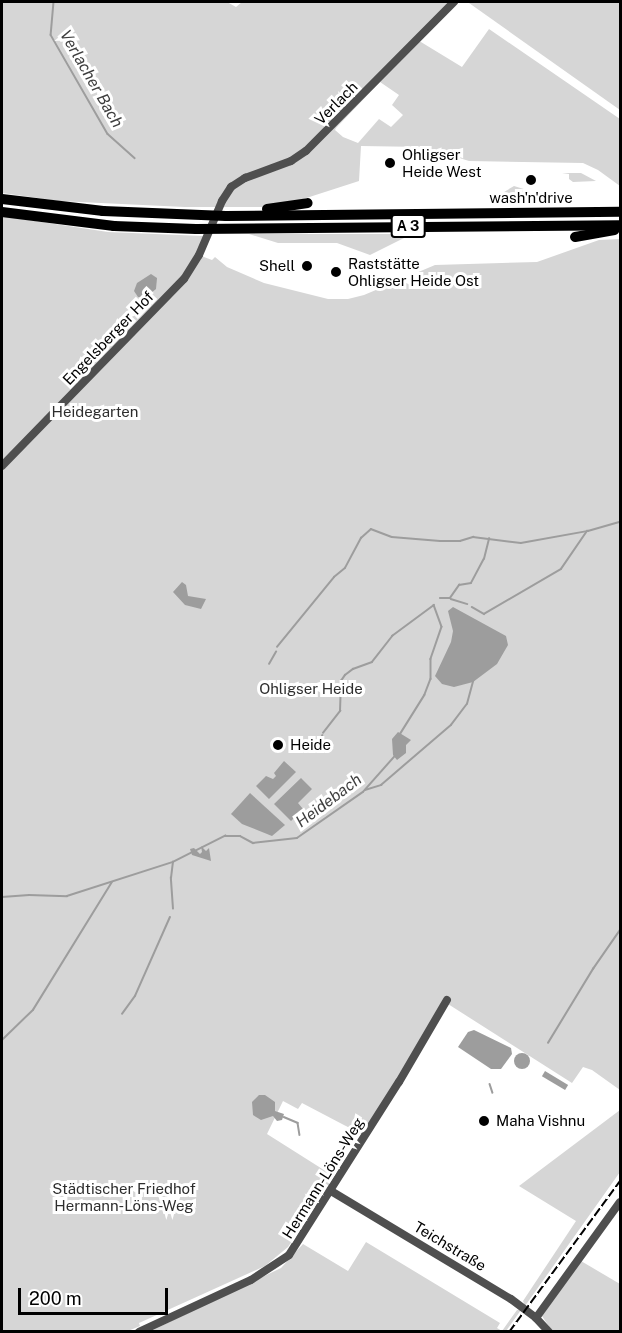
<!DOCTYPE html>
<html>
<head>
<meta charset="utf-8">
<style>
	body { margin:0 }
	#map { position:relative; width:622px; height:1333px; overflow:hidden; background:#fff; font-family:"Public Sans",sans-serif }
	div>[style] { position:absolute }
	.green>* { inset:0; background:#d6d6d6 }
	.water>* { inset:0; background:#9d9d9d; transform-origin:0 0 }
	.round { border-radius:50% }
	.stream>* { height:1.5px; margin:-0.75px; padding:0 0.75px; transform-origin:0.75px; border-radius:0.75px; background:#9d9d9d }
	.minor>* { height:8px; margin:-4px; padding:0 4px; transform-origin:4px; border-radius:4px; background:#4f4f4f }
	.highway>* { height:10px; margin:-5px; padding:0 5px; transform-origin:5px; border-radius:5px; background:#000 }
	.rail>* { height:1.5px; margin-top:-0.75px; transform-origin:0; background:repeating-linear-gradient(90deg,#000 0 9px,transparent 0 12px) }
	.dots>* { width:16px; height:16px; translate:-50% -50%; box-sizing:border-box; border:3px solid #fff; border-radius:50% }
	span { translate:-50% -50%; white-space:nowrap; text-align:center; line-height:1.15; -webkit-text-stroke:6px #fff; paint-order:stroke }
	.shield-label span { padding:2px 4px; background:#fff; border:2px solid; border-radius:4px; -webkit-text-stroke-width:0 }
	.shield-label { font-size:14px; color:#000; font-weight:700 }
	.street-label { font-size:15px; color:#000 }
	.poi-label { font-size:15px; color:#000 }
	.left { translate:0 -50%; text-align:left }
	.right { translate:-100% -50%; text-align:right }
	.park-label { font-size:15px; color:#2d2d2d }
	.water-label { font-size:16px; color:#3e3e3e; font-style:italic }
	.frame { position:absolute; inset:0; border:3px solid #000; pointer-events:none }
	.scale { position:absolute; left:18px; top:1288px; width:150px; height:27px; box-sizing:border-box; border:3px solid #000; border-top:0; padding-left:8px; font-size:18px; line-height:21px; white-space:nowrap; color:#000; -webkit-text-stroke:4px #fff; paint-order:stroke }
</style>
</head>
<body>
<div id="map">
	<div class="green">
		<div style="clip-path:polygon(evenodd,2px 2px,227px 2px,236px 7px,242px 2px,450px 2px,416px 39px,462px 67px,489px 29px,620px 119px,620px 186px,598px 170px,583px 163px,469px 161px,424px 147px,361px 146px,359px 181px,294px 202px,266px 207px,185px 207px,59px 201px,2px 193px,2px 2px,380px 82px,399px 95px,392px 105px,403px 115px,391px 127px,379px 119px,358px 143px,343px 137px,335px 130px,336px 128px,380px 82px)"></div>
		<div style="clip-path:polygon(469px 2px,620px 2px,620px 110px,469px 3px)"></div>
		<div style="clip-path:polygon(562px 173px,581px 173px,596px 181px,573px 182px,569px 179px,569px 174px)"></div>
		<div style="clip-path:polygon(514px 186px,527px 190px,530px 197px,494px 198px)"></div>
		<div style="clip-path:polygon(2px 216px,108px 232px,203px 236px,197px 253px,204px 257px,212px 260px,215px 257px,227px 267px,264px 283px,328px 299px,348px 299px,364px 295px,435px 265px,537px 262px,599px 240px,620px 239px,620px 1090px,592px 1070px,583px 1067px,572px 1083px,448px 1004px,363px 1135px,302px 1103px,298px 1109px,283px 1101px,267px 1134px,335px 1177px,288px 1247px,265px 1266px,139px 1323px,140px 1326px,128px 1331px,2px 1331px)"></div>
		<div style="clip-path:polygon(249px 234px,406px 234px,408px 236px,370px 255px,337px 243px,278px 243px)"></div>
		<div style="clip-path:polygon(620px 1110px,620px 1172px,525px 1306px,523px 1301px,576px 1221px,519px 1186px)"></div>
		<div style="clip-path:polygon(366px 1242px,500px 1323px,497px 1328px,502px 1331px,517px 1310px,521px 1310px,506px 1331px,153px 1330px,281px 1268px,303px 1244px,348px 1271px)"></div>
		<div style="clip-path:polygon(581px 1261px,620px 1284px,620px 1331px,552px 1331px,542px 1316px)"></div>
	</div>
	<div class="water">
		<div style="clip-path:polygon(151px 274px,157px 278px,156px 289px,145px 298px,138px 297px,134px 291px,137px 283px)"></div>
		<div style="clip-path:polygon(182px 582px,186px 585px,188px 596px,206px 599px,201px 609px,185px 605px,173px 592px)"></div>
		<div style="clip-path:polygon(453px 607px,506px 636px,508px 645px,497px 664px,473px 682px,454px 687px,442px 684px,435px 676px,451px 642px,453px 631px,448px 611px)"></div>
		<div style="clip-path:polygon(398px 732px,411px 740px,406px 745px,406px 753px,397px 760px,393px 755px,392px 739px)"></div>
		<div style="clip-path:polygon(284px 761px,296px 772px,269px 799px,256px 786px,266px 776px,273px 779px,276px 776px,274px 773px)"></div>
		<div style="clip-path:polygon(301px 778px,312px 789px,298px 803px,303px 809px,291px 821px,274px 804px)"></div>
		<div style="clip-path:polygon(250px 793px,285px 825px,272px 836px,242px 824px,231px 814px)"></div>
		<div style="clip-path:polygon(201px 846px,206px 851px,209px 848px,211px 861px,192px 855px,190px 849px,194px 848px,200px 854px,202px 852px)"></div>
		<div style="clip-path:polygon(474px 1030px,511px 1048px,512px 1054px,501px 1069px,491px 1069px,458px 1047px,468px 1032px)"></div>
		<div class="round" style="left:514px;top:1053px;width:16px;height:16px"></div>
		<div style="left:545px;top:1071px;width:27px;height:6px;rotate:31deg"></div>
		<div style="clip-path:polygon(265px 1095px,275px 1102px,275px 1111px,284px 1114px,282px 1120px,277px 1121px,273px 1116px,261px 1120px,253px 1115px,252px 1102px,259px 1095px)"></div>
	</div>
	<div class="stream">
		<div style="left:54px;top:2px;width:33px;rotate:95deg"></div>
		<div style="left:51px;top:35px;width:114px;rotate:60.1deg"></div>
		<div style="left:108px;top:134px;width:36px;rotate:42deg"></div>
		<div style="left:440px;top:598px;width:10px"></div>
		<div style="left:450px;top:598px;width:16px;rotate:-55deg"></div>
		<div style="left:459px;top:585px;width:12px;rotate:-9deg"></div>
		<div style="left:471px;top:583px;width:27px;rotate:-62deg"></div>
		<div style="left:484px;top:559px;width:21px;rotate:-76deg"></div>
		<div style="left:451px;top:599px;width:17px;rotate:17deg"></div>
		<div style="left:472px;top:607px;width:14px;rotate:30deg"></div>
		<div style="left:484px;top:614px;width:89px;rotate:-30.3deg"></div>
		<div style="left:561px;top:569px;width:46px;rotate:-55.6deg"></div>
		<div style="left:277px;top:647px;width:90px;rotate:-50.8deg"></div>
		<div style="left:334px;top:577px;width:14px;rotate:-39deg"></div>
		<div style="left:345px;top:568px;width:34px;rotate:-62deg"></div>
		<div style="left:361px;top:538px;width:13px;rotate:-42deg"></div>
		<div style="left:371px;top:529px;width:22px;rotate:21deg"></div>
		<div style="left:392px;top:537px;width:48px;rotate:4.8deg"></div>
		<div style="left:440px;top:541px;width:20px"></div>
		<div style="left:460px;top:541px;width:14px;rotate:-17deg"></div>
		<div style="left:473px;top:537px;width:48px;rotate:7.1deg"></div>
		<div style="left:521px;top:543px;width:68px;rotate:-10.2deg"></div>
		<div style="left:588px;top:531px;width:33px;rotate:-16deg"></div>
		<div style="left:269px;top:664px;width:14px;rotate:-60deg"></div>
		<div style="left:323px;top:733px;width:28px;rotate:-52deg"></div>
		<div style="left:340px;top:711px;width:30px;rotate:-88deg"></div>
		<div style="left:341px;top:681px;width:7px;rotate:-56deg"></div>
		<div style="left:345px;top:675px;width:10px;rotate:-37deg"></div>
		<div style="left:353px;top:669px;width:20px;rotate:-20deg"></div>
		<div style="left:372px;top:662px;width:33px;rotate:-52deg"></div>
		<div style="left:392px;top:636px;width:52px;rotate:-36.4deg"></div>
		<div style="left:434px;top:605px;width:23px;rotate:70deg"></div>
		<div style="left:442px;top:627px;width:34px;rotate:109deg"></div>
		<div style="left:431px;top:659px;width:20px;rotate:90deg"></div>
		<div style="left:431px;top:679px;width:17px;rotate:111deg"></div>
		<div style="left:425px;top:695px;width:47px;rotate:122deg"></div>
		<div style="left:319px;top:744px;width:9px;rotate:-69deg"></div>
		<div style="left:365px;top:790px;width:17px;rotate:-17deg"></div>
		<div style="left:381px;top:785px;width:92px;rotate:-40.6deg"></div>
		<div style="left:451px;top:725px;width:26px;rotate:-53deg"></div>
		<div style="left:467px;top:704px;width:24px;rotate:-75deg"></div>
		<div style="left:195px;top:851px;width:34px;rotate:-27deg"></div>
		<div style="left:225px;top:836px;width:15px"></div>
		<div style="left:240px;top:836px;width:15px;rotate:28deg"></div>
		<div style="left:253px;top:843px;width:44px;rotate:-6.5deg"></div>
		<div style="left:297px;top:838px;width:80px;rotate:-34.9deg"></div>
		<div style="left:363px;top:792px;width:47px;rotate:-48.5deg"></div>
		<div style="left:2px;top:897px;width:27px;rotate:-4deg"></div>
		<div style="left:29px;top:895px;width:38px;rotate:2deg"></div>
		<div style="left:67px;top:896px;width:111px;rotate:-17.8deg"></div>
		<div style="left:173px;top:862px;width:20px;rotate:-27deg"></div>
		<div style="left:173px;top:909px;width:31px;rotate:-94deg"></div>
		<div style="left:171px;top:878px;width:16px;rotate:-83deg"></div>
		<div style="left:122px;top:1014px;width:22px;rotate:-54deg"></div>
		<div style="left:135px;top:996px;width:86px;rotate:-66.1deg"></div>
		<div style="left:2px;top:1040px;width:43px;rotate:-44.1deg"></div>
		<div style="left:33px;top:1010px;width:150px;rotate:-58.3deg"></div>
		<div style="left:548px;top:1043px;width:87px;rotate:-58.7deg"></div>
		<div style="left:593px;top:969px;width:47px;rotate:-55.3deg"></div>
		<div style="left:490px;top:1084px;width:9px;rotate:72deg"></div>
		<div style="left:284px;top:1117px;width:15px;rotate:23deg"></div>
		<div style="left:298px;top:1123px;width:12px;rotate:81deg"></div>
	</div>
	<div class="minor">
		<div style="left:2px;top:466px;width:261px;rotate:-45.8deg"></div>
		<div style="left:184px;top:279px;width:28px;rotate:-58deg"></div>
		<div style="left:199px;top:255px;width:59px;rotate:-66.9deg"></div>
		<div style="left:222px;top:201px;width:17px;rotate:-57deg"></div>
		<div style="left:231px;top:187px;width:17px;rotate:-33deg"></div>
		<div style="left:245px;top:178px;width:49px;rotate:-20.3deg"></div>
		<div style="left:291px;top:161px;width:18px;rotate:-34deg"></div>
		<div style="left:306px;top:151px;width:210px;rotate:-45.2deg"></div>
		<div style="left:331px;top:1191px;width:210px;rotate:31deg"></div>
		<div style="left:511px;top:1299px;width:31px;rotate:37deg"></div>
		<div style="left:536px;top:1318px;width:19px;rotate:47deg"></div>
		<div style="left:536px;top:1318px;width:143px;rotate:-54.1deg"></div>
		<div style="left:139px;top:1332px;width:123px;rotate:-24.9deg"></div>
		<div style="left:251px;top:1280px;width:45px;rotate:-33.3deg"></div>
		<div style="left:289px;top:1255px;width:205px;rotate:-57.6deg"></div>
		<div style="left:399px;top:1082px;width:95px;rotate:-59.7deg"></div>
	</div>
	<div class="highway">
		<div style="left:2px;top:199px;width:102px;rotate:6.8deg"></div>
		<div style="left:103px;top:211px;width:123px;rotate:2.3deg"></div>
		<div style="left:226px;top:216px;width:394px;rotate:-0.6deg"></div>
		<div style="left:267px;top:209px;width:41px;rotate:-8.3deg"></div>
		<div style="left:2px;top:212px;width:113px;rotate:7.1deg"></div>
		<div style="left:114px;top:226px;width:82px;rotate:2.1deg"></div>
		<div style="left:196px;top:229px;width:424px;rotate:-0.5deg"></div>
		<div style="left:575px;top:237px;width:40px;rotate:-10deg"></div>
	</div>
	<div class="rail">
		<div style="left:509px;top:1332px;width:187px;rotate:-53.7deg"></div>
	</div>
	<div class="dots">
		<div style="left:390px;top:163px;background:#000"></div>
		<div style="left:531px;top:180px;background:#000"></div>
		<div style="left:307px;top:266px;background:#000"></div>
		<div style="left:336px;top:272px;background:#000"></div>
		<div style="left:278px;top:745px;background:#000"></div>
		<div style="left:484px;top:1121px;background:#000"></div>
	</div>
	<div class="shield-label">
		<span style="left:408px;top:226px">A 3</span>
	</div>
	<div class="street-label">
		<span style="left:336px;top:103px;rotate:-45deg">Verlach</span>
		<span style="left:108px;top:338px;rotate:-46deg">Engelsberger Hof</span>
		<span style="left:323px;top:1178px;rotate:-58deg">Hermann-Löns-Weg</span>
		<span style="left:450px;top:1246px;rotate:31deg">Teichstraße</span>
	</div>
	<div class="poi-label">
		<span class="left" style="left:402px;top:163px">Ohligser<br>Heide West</span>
		<span style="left:531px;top:198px">wash'n'drive</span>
		<span class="left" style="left:348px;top:272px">Raststätte<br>Ohligser Heide Ost</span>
		<span class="right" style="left:295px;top:266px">Shell</span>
		<span class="left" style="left:290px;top:745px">Heide</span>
		<span class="left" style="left:496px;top:1121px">Maha Vishnu</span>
	</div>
	<div class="park-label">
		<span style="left:95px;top:412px">Heidegarten</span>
		<span style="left:311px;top:689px">Ohligser Heide</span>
		<span style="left:124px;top:1197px">Städtischer Friedhof<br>Hermann-Löns-Weg</span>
	</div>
	<div class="water-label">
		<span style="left:91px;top:79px;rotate:60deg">Verlacher Bach</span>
		<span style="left:329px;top:801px;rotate:-37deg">Heidebach</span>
	</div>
	<div class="frame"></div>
	<div class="scale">200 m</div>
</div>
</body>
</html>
